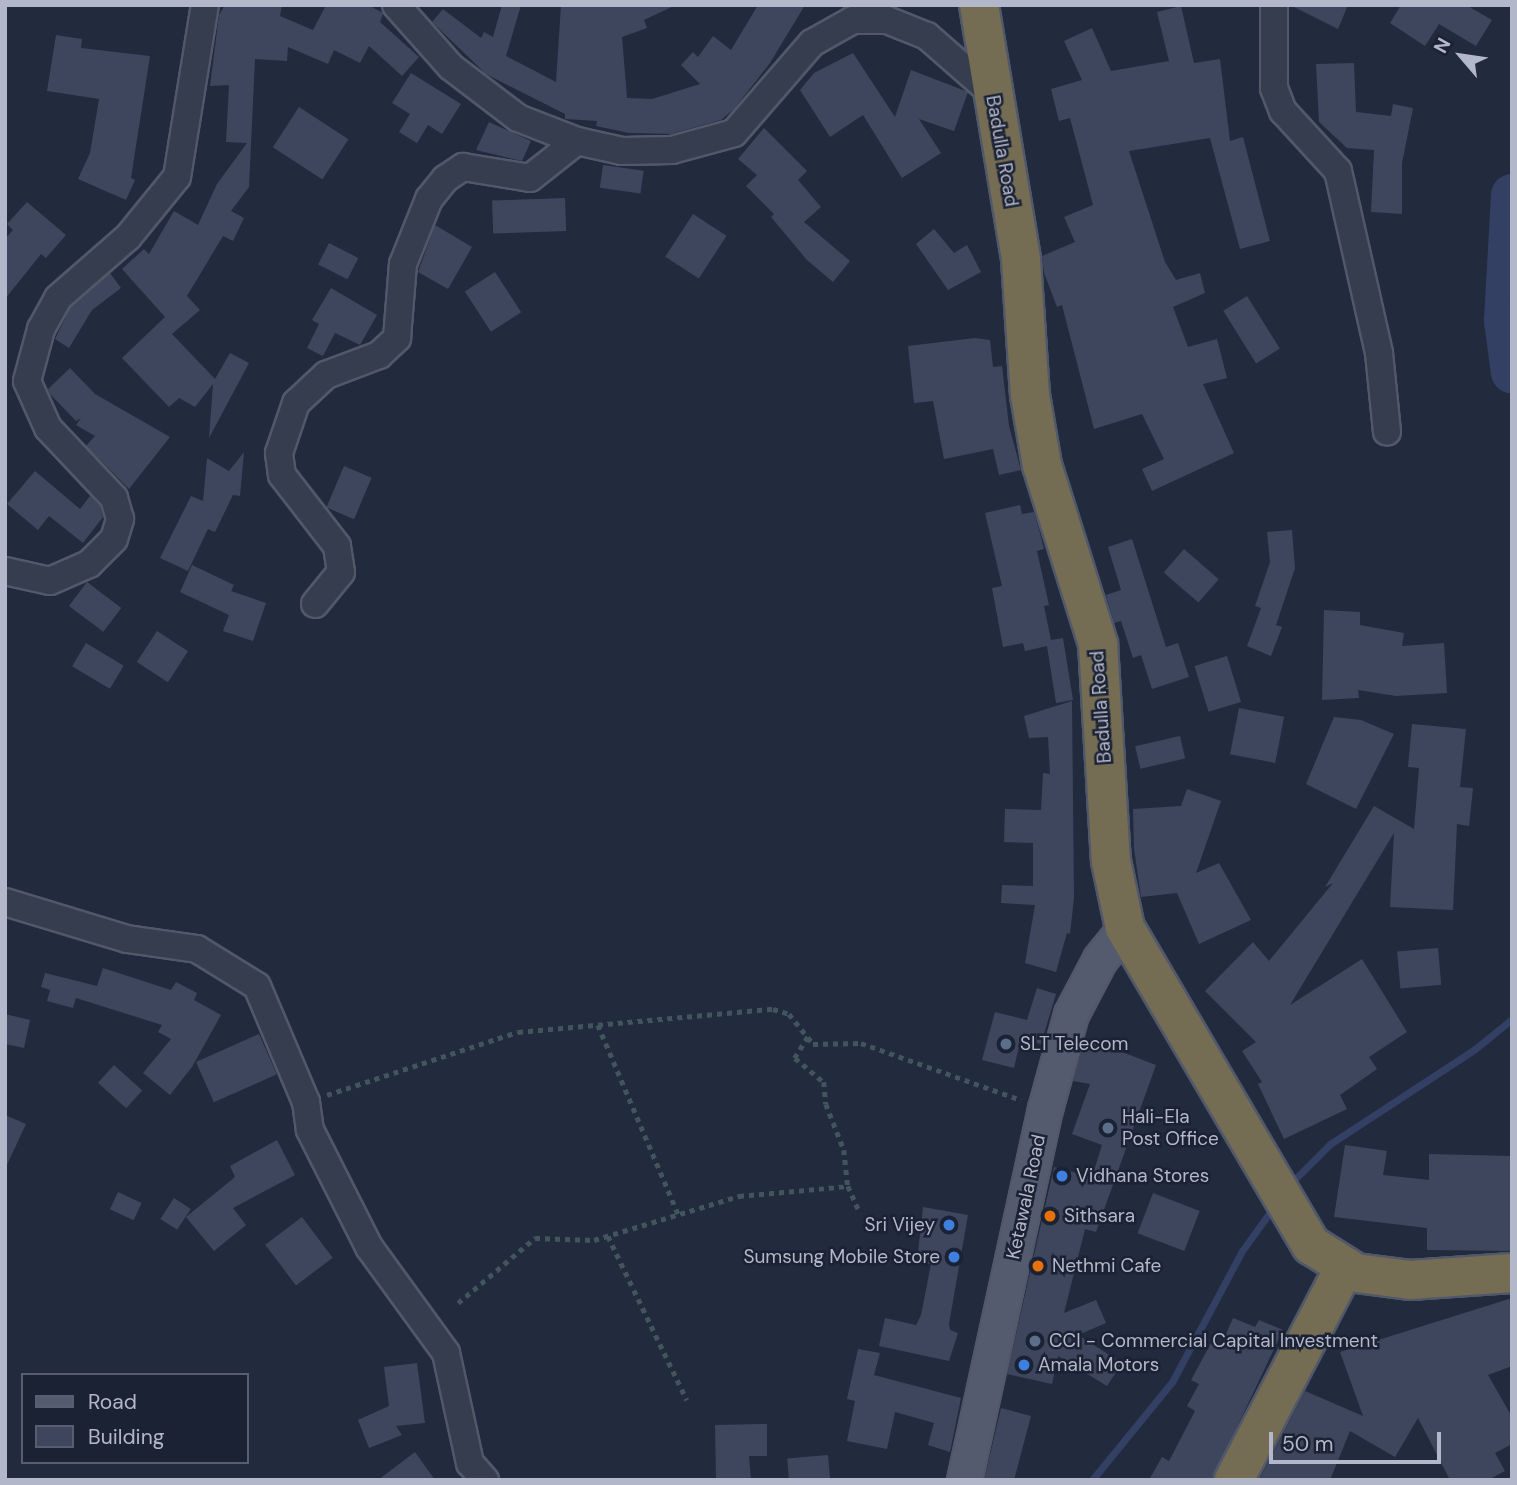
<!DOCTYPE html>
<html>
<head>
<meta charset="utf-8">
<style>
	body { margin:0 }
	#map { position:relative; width:1517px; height:1485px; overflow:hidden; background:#222a3e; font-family:"DM Sans",sans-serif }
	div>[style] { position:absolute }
	.stream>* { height:7px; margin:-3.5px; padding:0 3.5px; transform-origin:3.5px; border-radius:3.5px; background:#334064 }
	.river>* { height:42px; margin:-21px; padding:0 21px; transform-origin:21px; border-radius:21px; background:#334064 }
	.building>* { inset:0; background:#3e465e; transform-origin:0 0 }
	.path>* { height:4.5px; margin-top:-2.25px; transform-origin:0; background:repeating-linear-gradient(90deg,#42555c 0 5px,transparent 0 10px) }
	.roads { filter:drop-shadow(2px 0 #515869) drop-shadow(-2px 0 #515869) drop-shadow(0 2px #515869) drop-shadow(0 -2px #515869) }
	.minor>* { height:26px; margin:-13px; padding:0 13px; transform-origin:13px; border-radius:13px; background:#363d4e }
	.major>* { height:33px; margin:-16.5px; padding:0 16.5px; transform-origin:16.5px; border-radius:16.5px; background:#545b6e }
	.highway>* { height:38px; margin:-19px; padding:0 19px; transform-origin:19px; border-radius:19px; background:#746c53 }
	.dots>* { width:19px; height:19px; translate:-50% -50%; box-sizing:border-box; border:4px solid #1b2233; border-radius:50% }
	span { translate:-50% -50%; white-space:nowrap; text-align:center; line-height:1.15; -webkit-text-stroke:5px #1b2233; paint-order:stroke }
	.street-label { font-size:19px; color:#b2b8c9 }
	.poi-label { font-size:19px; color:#b2b8c9 }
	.left { translate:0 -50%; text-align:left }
	.right { translate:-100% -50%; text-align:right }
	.frame { position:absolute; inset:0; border:7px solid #b2b8c9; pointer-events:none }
	.legend { position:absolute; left:21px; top:1373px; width:228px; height:91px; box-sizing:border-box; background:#1b2233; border:2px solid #575e6f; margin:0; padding:9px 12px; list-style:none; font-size:21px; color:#b2b8c9 }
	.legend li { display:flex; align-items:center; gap:14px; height:35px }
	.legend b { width:35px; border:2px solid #575e6f }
	.north { position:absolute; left:1426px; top:21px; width:70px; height:70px; -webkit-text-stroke:5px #1b2233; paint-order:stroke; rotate:299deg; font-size:19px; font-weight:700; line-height:28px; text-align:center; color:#b2b8c9 }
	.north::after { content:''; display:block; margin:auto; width:24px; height:32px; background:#b2b8c9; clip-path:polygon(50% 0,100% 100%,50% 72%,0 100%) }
	.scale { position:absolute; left:1269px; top:1432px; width:172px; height:32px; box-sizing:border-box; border:4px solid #b2b8c9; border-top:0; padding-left:9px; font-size:21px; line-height:24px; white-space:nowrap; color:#b2b8c9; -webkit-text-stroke:5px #1b2233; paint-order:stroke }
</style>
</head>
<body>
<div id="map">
	<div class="stream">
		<div style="left:1290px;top:1184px;width:57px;rotate:-45deg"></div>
		<div style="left:1330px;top:1144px;width:173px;rotate:-33.2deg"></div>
		<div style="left:1475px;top:1049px;width:48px;rotate:-39deg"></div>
		<div style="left:1092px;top:1480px;width:127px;rotate:-50.8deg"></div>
		<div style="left:1172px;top:1382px;width:149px;rotate:-61.9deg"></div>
		<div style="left:1242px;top:1251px;width:57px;rotate:-54.3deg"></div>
	</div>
	<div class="river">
		<div style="left:1512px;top:195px;width:126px;rotate:93.2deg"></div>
		<div style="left:1505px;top:321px;width:52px;rotate:82.3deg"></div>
	</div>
	<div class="building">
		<div style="clip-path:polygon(225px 5px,282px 5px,280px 16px,313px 30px,326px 5px,368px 5px,383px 13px,380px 22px,419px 57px,402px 76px,369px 46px,360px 63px,334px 50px,328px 64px,288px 47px,287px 61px,255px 59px,249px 187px,231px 211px,244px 218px,233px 241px,223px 236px,187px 296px,200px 310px,172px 334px,215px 379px,230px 353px,249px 363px,209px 438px,213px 384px,195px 407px,179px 398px,169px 407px,122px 358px,165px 317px,122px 269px,144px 249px,149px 254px,174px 211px,198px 225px,217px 184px,247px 143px,226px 142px,229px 85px,210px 86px,219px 15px)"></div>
		<div style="clip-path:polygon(502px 5px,521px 5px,506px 56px,556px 82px,561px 5px,676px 5px,644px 20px,647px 28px,622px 37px,627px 98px,652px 99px,700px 84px,681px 65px,693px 52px,698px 57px,713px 36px,731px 50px,758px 5px,805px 5px,770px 63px,734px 109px,721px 120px,671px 134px,629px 133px,596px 126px,597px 121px,565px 119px,565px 114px,486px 74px,432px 22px,443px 9px,481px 38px,484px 32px,493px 37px)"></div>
		<div style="clip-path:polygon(1290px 5px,1348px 5px,1338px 29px)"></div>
		<div style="clip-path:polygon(1401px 5px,1466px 5px,1492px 20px,1476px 46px,1439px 24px,1425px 46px,1390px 23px)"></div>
		<div style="clip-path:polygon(1181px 6px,1194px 63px,1220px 59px,1230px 141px,1243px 137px,1270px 241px,1240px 249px,1210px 138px,1129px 151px,1165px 262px,1176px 280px,1200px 273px,1205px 293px,1173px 307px,1188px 347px,1217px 339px,1227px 378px,1203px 384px,1234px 453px,1152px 491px,1142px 469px,1164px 459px,1142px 414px,1094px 429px,1062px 305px,1057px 307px,1044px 273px,1042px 256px,1075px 242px,1064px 217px,1093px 205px,1070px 118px,1059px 121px,1051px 89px,1082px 80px,1064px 41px,1092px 28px,1111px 71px,1169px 61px,1157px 12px)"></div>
		<div style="clip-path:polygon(56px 35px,82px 39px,81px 48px,150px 56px,131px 178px,135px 180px,126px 200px,78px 179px,90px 153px,99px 99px,47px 91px)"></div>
		<div style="clip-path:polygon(853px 53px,895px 117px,911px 70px,968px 92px,954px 131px,919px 119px,941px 153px,902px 178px,863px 115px,830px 137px,800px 90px,814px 73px)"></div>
		<div style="clip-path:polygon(1354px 63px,1356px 112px,1391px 116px,1393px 104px,1413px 108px,1402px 163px,1402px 214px,1371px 212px,1374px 150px,1347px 148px,1319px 122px,1316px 64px)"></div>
		<div style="clip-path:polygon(411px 73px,461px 104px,442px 134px,428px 125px,417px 143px,399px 132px,410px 114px,392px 103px)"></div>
		<div style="left:299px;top:107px;width:59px;height:48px;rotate:33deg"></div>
		<div style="clip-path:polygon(489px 122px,531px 141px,522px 161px,476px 150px)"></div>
		<div style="clip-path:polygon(764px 128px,807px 171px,798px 180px,821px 207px,804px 222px,850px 261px,833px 282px,807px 260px,771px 217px,774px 214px,746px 186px,757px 175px,738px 159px)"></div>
		<div style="left:603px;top:165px;width:41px;height:23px;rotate:8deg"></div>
		<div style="left:565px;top:198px;width:33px;height:73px;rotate:88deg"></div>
		<div style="clip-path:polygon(27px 202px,66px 235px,46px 258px,41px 254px,5px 299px,5px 239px,13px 230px,7px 224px)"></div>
		<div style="left:693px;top:214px;width:40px;height:51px;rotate:33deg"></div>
		<div style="clip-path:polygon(435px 225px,472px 247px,448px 289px,418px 272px)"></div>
		<div style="clip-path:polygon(934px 229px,954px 253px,967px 245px,981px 272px,948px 290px,916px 244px)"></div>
		<div style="left:329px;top:243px;width:33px;height:24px;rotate:27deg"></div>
		<div style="left:495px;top:272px;width:48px;height:36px;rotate:57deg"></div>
		<div style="clip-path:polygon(110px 273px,121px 288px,92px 310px,69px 348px,55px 339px,70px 308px)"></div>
		<div style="clip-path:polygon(331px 288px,377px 315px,360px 345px,335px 333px,323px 356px,307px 348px,319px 324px,312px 320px)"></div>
		<div style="left:1247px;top:296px;width:62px;height:28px;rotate:58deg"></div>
		<div style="clip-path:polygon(975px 338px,990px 340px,993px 367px,1002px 366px,1009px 426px,1021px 470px,999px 475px,993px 449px,944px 459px,933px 401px,914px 403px,908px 346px)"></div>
		<div style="clip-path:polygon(70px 368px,95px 394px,170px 437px,129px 489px,86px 446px,95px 436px,76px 425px,81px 418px,76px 421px,50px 394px,48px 389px)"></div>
		<div style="clip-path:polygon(244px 452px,240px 496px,233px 495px,215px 532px,208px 529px,188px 571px,160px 558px,191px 496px,203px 501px,207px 458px,229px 471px)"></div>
		<div style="left:344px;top:466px;width:30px;height:45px;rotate:23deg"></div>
		<div style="clip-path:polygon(35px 471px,80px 509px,90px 496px,100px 506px,103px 517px,83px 543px,49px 516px,38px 530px,7px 504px)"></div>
		<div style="clip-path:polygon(1020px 505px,1022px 514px,1034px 512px,1039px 529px,1044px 549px,1037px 551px,1049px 605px,1044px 606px,1051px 640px,1063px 638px,1073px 700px,1056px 703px,1047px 646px,1025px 651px,1023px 643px,1003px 647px,992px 588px,1002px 586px,985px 513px)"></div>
		<div style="clip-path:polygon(1292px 530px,1295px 568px,1276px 625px,1282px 627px,1271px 656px,1247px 646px,1261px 608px,1255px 606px,1270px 562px,1267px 532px)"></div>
		<div style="clip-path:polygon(1132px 539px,1166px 647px,1178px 643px,1189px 677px,1152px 689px,1141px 655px,1133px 658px,1121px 621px,1114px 623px,1106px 595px,1121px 590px,1108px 547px)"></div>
		<div style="left:1184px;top:549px;width:46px;height:31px;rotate:41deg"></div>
		<div style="clip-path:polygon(192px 565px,234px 585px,231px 591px,266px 603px,253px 641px,223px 631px,229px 615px,180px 592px)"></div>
		<div style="left:87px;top:582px;width:43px;height:30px;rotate:37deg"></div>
		<div style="clip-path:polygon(1324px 610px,1360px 612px,1360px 625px,1404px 633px,1402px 646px,1444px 643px,1447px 693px,1396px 696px,1358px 690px,1359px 698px,1322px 700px)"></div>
		<div style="left:157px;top:631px;width:37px;height:37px;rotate:33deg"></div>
		<div style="left:86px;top:643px;width:44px;height:27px;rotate:31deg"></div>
		<div style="left:1227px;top:656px;width:48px;height:34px;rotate:73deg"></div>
		<div style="clip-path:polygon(1072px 701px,1074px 898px,1070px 934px,1067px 933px,1056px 972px,1025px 963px,1035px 905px,1001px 903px,1002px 885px,1033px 886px,1033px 843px,1004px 842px,1005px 809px,1041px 810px,1043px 773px,1050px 774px,1048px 737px,1029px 738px,1024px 716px)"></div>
		<div style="left:1239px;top:708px;width:46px;height:47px;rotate:11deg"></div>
		<div style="clip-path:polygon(1334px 717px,1361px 720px,1394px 734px,1356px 809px,1306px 784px)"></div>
		<div style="clip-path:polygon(1412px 724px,1466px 729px,1460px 787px,1473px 788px,1469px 826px,1457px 824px,1453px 910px,1390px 907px,1394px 833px,1290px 1005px,1362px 959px,1407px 1032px,1369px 1057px,1377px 1069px,1340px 1095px,1347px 1109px,1284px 1139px,1258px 1084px,1262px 1082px,1242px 1051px,1256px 1042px,1205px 991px,1253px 942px,1269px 961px,1333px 883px,1325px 887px,1374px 806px,1414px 829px,1419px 768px,1408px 767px)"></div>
		<div style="left:1180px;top:736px;width:23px;height:46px;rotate:77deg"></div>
		<div style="clip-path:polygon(1187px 789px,1221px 801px,1196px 873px,1219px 863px,1251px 920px,1199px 944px,1177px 893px,1141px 897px,1134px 849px,1133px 809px,1181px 806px)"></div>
		<div style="left:1438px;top:948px;width:37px;height:41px;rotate:85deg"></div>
		<div style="clip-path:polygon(103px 968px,171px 990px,176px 982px,197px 993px,194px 1000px,221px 1015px,192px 1067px,170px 1095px,143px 1073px,171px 1039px,158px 1032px,162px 1025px,76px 998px,73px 1008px,47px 1001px,50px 990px,41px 987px,45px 973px,97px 986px)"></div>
		<div style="clip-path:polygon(1037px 988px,1056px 994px,1041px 1044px,1021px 1038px,1014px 1068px,982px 1060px,995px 1012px,1027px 1020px)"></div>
		<div style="clip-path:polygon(5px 1014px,30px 1020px,24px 1048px,5px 1044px)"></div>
		<div style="left:259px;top:1034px;width:44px;height:69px;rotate:66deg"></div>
		<div style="clip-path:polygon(1093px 1041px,1156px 1065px,1096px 1232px,1085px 1229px,1064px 1313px,1096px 1300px,1106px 1323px,1078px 1335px,1122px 1363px,1107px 1386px,1058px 1356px,1052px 1384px,1007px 1374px,1054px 1167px,1092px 1177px,1102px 1145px,1072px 1134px,1090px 1084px,1073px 1081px,1083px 1044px)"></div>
		<div style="left:114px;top:1065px;width:38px;height:24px;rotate:42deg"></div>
		<div style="clip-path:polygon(5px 1115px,26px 1124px,5px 1169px)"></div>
		<div style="clip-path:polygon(277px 1140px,295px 1175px,233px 1208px,246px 1225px,214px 1251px,186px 1217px,235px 1177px,230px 1166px)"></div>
		<div style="clip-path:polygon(1345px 1145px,1387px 1151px,1383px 1175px,1429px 1180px,1429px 1154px,1512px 1156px,1512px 1251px,1427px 1250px,1427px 1228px,1334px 1217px)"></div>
		<div style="left:118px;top:1192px;width:26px;height:19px;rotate:25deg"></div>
		<div style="left:1153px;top:1193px;width:50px;height:43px;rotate:21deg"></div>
		<div style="left:174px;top:1198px;width:20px;height:25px;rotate:33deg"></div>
		<div style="clip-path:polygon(923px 1207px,968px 1215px,949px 1324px,950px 1330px,958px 1333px,949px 1361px,879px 1346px,885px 1318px,916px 1325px,921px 1315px,931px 1264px,917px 1262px)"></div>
		<div style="left:302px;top:1217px;width:51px;height:46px;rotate:53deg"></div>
		<div style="clip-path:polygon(1512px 1298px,1512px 1366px,1488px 1375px,1512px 1417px,1512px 1444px,1495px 1453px,1505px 1471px,1488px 1480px,1450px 1480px,1418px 1418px,1395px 1457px,1350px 1431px,1330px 1480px,1259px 1480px,1305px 1391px,1363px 1416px,1340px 1352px)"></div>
		<div style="clip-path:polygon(1233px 1318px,1255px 1327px,1259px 1320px,1283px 1330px,1212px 1480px,1149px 1480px,1162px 1457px,1169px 1461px,1195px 1411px,1187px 1406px,1199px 1384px,1191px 1380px,1211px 1343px,1220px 1348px)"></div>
		<div style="clip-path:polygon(858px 1349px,880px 1353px,874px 1375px,961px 1398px,950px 1452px,928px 1445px,934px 1423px,895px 1412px,887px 1449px,847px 1441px,855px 1401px,847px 1399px)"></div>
		<div style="clip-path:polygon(417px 1363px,425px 1423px,396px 1426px,402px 1435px,369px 1448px,358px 1420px,389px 1406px,384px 1367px)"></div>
		<div style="clip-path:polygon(1001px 1408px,1031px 1416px,1014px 1480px,984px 1480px)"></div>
		<div style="clip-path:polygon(767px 1424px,767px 1456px,749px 1456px,751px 1480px,716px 1480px,715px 1425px)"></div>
		<div style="clip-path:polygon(415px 1452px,435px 1480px,378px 1480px)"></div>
		<div style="left:828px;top:1455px;width:25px;height:41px;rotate:85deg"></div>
	</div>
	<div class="path">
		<div style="left:598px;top:1025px;width:207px;rotate:67deg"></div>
		<div style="left:808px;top:1037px;width:25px;rotate:122deg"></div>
		<div style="left:795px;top:1058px;width:38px;rotate:40deg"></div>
		<div style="left:824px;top:1082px;width:22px;rotate:85deg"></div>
		<div style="left:826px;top:1104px;width:49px;rotate:68.6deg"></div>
		<div style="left:844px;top:1150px;width:36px;rotate:84deg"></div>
		<div style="left:848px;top:1186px;width:27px;rotate:66deg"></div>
		<div style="left:327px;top:1095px;width:201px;rotate:-18.3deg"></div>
		<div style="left:518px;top:1032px;width:256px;rotate:-5.2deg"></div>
		<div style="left:773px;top:1009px;width:17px;rotate:17deg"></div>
		<div style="left:789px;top:1014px;width:38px;rotate:51deg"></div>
		<div style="left:813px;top:1044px;width:48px;rotate:-1.2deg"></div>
		<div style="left:861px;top:1043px;width:170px;rotate:19.6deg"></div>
		<div style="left:608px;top:1236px;width:182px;rotate:64.3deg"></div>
		<div style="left:458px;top:1303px;width:101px;rotate:-40.2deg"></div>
		<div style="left:535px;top:1238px;width:59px;rotate:1.9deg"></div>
		<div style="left:594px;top:1240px;width:152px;rotate:-16.9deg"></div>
		<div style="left:739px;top:1196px;width:109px;rotate:-5.2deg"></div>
	</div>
	<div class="roads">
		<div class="minor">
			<div style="left:396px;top:5px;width:83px;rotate:48.4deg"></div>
			<div style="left:451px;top:67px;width:84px;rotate:37.3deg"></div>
			<div style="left:518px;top:118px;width:63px;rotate:21.3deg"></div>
			<div style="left:577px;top:141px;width:46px;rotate:12.5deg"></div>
			<div style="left:622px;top:151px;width:50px;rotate:-1.1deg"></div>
			<div style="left:672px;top:150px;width:64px;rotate:-15.3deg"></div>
			<div style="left:734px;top:133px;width:119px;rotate:-49.1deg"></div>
			<div style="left:812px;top:43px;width:47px;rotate:-29.3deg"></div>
			<div style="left:853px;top:20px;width:34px"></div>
			<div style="left:887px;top:20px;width:43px;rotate:21.8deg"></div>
			<div style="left:927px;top:36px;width:86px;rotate:41.2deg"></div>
			<div style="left:1274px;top:5px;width:83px;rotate:90deg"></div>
			<div style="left:1274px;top:88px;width:25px;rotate:69deg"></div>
			<div style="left:1283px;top:111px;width:81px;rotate:47.5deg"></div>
			<div style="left:1338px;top:171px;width:187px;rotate:77.3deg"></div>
			<div style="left:1379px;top:353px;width:79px;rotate:84.2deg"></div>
			<div style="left:5px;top:571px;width:46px;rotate:12.5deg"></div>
			<div style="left:50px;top:581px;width:43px;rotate:-23.6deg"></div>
			<div style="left:89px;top:564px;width:35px;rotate:-45deg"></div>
			<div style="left:114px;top:539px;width:21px;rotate:-73deg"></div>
			<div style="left:120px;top:519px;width:22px;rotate:-106deg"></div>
			<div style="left:114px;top:498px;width:96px;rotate:-133.3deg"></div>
			<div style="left:48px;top:428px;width:51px;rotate:-114.1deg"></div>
			<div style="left:27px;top:381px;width:54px;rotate:-74.9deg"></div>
			<div style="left:41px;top:329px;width:35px;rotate:-61deg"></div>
			<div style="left:58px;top:298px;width:93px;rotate:-41.1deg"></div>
			<div style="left:128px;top:237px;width:77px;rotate:-50.8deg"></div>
			<div style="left:177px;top:177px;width:174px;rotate:-80.8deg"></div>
			<div style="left:315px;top:604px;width:41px;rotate:-50.9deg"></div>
			<div style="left:341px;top:572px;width:26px;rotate:-99deg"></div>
			<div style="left:337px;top:546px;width:90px;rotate:-127.8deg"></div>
			<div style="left:282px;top:475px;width:22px;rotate:-98deg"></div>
			<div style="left:279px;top:453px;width:53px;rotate:-71.2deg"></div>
			<div style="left:296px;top:403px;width:41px;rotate:-43deg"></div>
			<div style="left:326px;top:375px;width:57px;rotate:-20.7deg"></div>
			<div style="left:379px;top:355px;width:25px;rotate:-43deg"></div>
			<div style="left:397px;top:338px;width:74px;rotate:-85.4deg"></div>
			<div style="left:403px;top:264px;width:70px;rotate:-68.2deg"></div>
			<div style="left:429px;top:199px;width:26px;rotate:-51deg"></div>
			<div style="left:445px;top:179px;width:22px;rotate:-34deg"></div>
			<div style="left:463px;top:167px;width:68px;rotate:9.3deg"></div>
			<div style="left:530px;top:178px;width:60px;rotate:-38.2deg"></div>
			<div style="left:5px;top:902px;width:127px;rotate:16.9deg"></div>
			<div style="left:127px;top:939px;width:71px;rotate:8.1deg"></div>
			<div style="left:197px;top:949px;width:70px;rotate:31.7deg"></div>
			<div style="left:257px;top:986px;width:126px;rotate:67.1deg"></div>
			<div style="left:306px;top:1102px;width:28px;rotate:82deg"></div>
			<div style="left:310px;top:1130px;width:131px;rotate:63.2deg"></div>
			<div style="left:369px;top:1247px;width:131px;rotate:54deg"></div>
			<div style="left:446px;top:1353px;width:113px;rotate:77.7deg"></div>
			<div style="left:470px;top:1463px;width:23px;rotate:49deg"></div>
		</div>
		<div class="major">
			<div style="left:964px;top:1480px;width:380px;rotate:-77.7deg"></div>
			<div style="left:1045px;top:1109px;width:98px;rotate:-74.7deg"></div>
			<div style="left:1071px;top:1014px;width:62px;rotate:-62.2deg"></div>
			<div style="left:1100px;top:959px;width:40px;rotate:-51deg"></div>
		</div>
		<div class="highway">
			<div style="left:979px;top:5px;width:258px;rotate:80.6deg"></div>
			<div style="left:1021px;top:260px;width:135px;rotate:86.2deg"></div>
			<div style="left:1030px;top:395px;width:71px;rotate:80.3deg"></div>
			<div style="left:1042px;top:465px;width:188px;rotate:72.6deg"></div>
			<div style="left:1098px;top:644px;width:217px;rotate:86.6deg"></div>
			<div style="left:1111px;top:861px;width:68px;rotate:78.2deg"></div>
			<div style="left:1125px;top:928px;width:368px;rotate:59.6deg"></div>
			<div style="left:1311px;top:1245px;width:53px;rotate:31.9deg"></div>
			<div style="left:1356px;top:1273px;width:54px;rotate:7.4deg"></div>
			<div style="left:1410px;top:1280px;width:102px;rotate:-3.9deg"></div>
			<div style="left:1234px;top:1480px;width:238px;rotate:-62.5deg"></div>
		</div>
	</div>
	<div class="dots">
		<div style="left:1006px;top:1044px;background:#5c6f8a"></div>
		<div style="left:1108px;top:1128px;background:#5c6f8a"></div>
		<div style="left:1062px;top:1176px;background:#3f7fe0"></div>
		<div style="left:1050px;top:1216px;background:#e8710a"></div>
		<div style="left:949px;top:1225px;background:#3f7fe0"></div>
		<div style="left:954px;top:1257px;background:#3f7fe0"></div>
		<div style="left:1038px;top:1266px;background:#e8710a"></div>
		<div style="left:1035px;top:1341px;background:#5c6f8a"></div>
		<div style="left:1024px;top:1365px;background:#3f7fe0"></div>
	</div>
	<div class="street-label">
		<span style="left:1002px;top:151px;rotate:80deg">Badulla Road</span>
		<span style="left:1101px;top:707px;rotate:-94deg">Badulla Road</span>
		<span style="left:1026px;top:1197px;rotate:-78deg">Ketawala Road</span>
	</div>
	<div class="poi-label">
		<span class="left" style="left:1020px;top:1044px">SLT Telecom</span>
		<span class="left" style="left:1122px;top:1128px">Hali-Ela<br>Post Office</span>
		<span class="left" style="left:1076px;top:1176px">Vidhana Stores</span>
		<span class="left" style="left:1064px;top:1216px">Sithsara</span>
		<span class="right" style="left:935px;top:1225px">Sri Vijey</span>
		<span class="right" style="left:940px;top:1257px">Sumsung Mobile Store</span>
		<span class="left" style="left:1052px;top:1266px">Nethmi Cafe</span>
		<span class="left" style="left:1049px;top:1341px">CCI - Commercial Capital Investment</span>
		<span class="left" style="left:1038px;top:1365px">Amala Motors</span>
	</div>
	<div class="frame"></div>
	<ul class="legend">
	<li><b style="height:9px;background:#545b6e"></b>Road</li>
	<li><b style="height:19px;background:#3e465e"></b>Building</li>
	</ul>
	<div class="north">N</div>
	<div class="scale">50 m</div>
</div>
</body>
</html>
